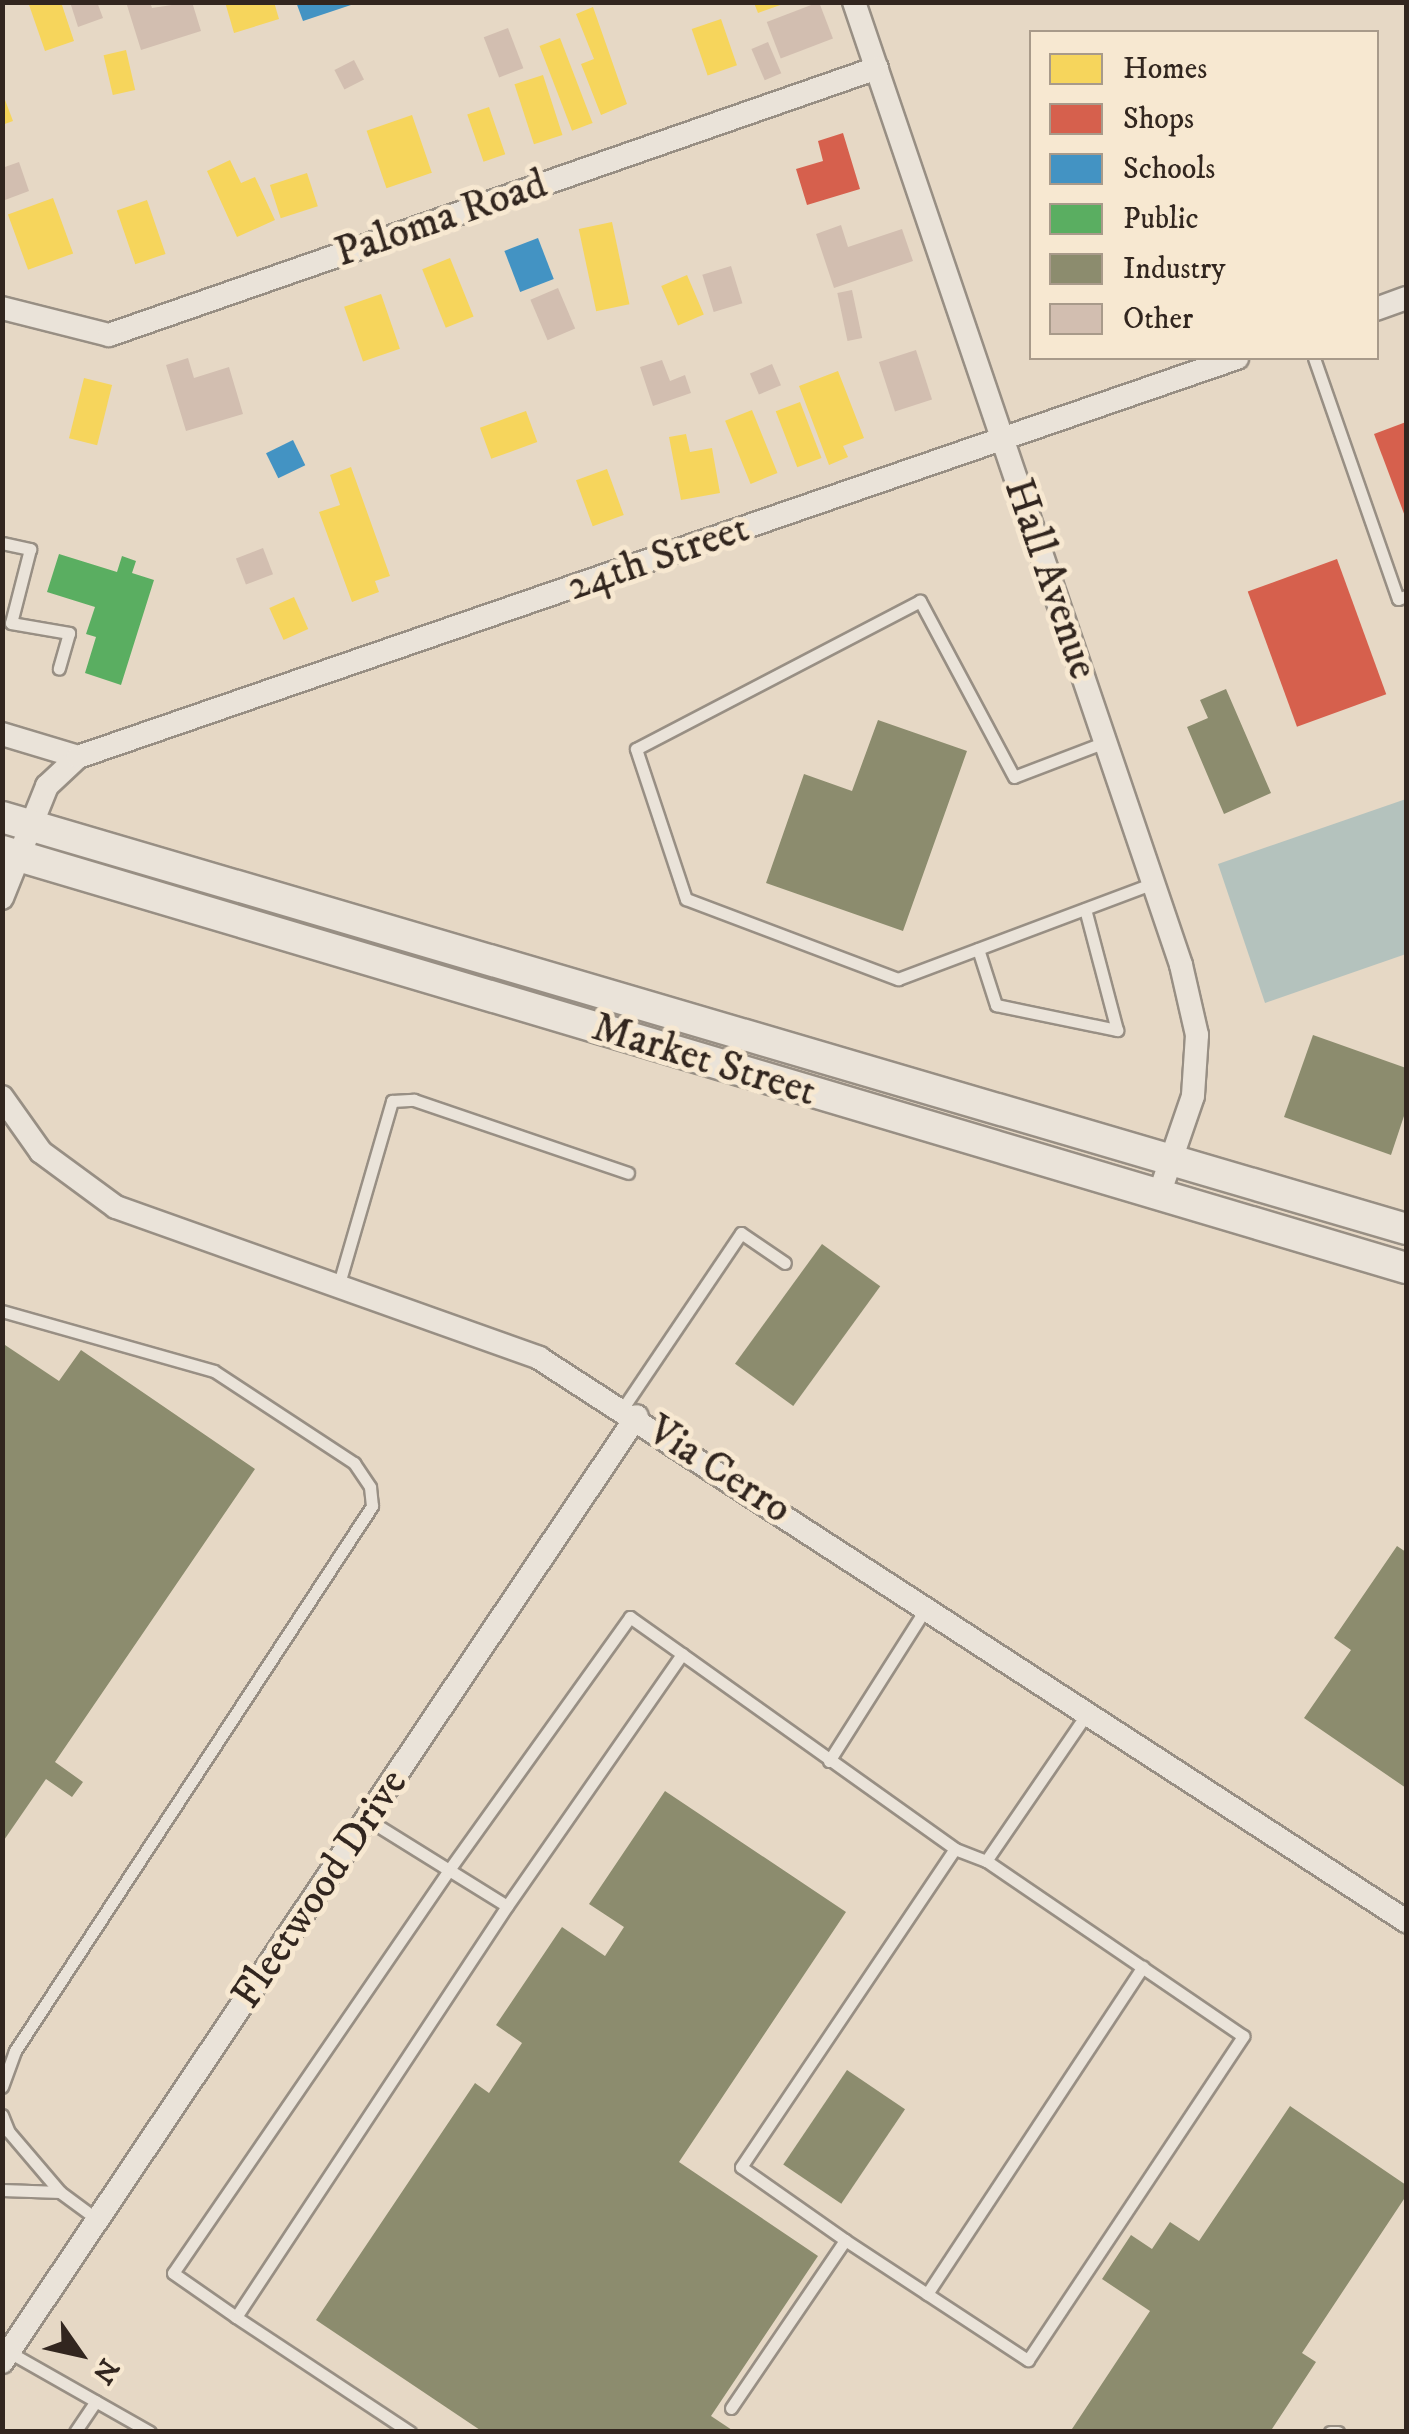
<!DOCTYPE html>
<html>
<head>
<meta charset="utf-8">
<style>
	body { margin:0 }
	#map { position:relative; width:1409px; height:2434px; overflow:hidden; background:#e6d8c5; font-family:"IM FELL DW Pica",serif }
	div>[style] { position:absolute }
	.water>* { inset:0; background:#b4c2bd }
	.homes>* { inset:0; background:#f6d55c; transform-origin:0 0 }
	.shops>* { inset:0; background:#d6604d; transform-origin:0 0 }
	.schools>* { inset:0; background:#4393c3; transform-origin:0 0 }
	.public>* { inset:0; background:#5aae61 }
	.industry>* { inset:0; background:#8c8c6e; transform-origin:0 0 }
	.building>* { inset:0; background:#d2beb0; transform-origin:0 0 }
	.roads { filter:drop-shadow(2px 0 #988f84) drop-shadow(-2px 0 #988f84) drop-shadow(0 2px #988f84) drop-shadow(0 -2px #988f84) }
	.lane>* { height:11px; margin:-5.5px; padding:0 5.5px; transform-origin:5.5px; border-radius:5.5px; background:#eae3d9 }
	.street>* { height:22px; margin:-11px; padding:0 11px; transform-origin:11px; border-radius:11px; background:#eae3d9 }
	.secondary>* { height:30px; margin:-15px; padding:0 15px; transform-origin:15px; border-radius:15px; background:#eae3d9 }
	span { translate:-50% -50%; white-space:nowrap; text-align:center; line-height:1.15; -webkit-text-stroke:10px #f7e8d1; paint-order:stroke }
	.street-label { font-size:42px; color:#32261f }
	.frame { position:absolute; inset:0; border:5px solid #32261f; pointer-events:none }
	.legend { position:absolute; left:1029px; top:30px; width:350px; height:330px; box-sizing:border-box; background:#f7e8d1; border:2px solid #a89a8a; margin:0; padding:12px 18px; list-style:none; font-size:30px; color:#32261f }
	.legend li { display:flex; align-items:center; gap:20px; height:50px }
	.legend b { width:50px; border:2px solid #a89a8a }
	.north { position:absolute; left:30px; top:2304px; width:100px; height:100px; -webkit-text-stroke:8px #f7e8d1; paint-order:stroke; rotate:124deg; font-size:28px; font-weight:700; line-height:40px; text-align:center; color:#32261f }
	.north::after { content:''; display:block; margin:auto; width:35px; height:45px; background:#32261f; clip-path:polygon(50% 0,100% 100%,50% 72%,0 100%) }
</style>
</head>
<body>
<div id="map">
	<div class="water">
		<div style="clip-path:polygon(1406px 799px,1406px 954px,1265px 1003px,1218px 864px)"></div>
	</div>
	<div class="homes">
		<div style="clip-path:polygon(28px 2px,61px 2px,74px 41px,45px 51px)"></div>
		<div style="clip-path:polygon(225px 2px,274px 2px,279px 19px,234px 33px)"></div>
		<div style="clip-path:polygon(754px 3px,786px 3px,758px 13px)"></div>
		<div style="clip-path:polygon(593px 7px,627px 104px,601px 115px,581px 64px,594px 59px,576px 14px)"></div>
		<div style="left:721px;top:19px;width:49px;height:31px;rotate:71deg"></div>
		<div style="left:560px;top:38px;width:91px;height:22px;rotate:69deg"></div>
		<div style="left:126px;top:50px;width:41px;height:23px;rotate:77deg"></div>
		<div style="left:543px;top:75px;width:63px;height:30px;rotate:72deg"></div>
		<div style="clip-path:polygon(2px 92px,13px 121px,2px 125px)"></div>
		<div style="left:489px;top:107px;width:50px;height:23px;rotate:71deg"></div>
		<div style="left:412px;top:115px;width:61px;height:48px;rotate:71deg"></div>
		<div style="clip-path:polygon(230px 160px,241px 183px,255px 177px,275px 220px,237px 237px,207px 171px)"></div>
		<div style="left:307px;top:173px;width:35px;height:39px;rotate:72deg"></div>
		<div style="left:53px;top:198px;width:59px;height:48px;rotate:70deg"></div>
		<div style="left:147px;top:200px;width:57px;height:32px;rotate:71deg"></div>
		<div style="left:612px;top:222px;width:84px;height:34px;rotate:78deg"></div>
		<div style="left:450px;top:258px;width:63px;height:30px;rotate:68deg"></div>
		<div style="left:687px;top:275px;width:43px;height:28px;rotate:67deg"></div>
		<div style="left:381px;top:294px;width:58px;height:39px;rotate:71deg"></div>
		<div style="clip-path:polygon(838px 371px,864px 438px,843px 446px,848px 457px,829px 465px,799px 386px)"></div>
		<div style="left:84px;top:378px;width:29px;height:62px;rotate:14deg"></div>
		<div style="left:800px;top:402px;width:60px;height:26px;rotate:69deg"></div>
		<div style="left:752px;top:410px;width:68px;height:29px;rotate:68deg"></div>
		<div style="left:526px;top:411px;width:33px;height:49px;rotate:70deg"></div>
		<div style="clip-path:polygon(686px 434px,690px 452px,712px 448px,720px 493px,681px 500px,669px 437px)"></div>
		<div style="clip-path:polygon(351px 467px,390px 576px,375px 581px,379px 592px,352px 602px,319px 512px,340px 505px,330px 475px)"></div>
		<div style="left:607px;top:469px;width:49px;height:33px;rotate:70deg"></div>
		<div style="left:294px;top:597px;width:35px;height:27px;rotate:66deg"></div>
	</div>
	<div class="shops">
		<div style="clip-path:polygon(843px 133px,860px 189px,807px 205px,796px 169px,823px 161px,818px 141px)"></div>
		<div style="clip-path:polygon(1406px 422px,1406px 519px,1374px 434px)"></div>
		<div style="left:1337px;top:559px;width:144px;height:95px;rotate:70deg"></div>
	</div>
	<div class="schools">
		<div style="clip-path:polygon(296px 2px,357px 2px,357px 3px,303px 21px)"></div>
		<div style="left:538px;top:238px;width:44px;height:36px;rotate:69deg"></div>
		<div style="left:293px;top:440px;width:28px;height:30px;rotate:64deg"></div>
	</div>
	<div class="public">
		<div style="clip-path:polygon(59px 554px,117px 572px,122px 556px,136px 561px,132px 573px,154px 580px,121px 685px,85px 673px,96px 637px,86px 634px,95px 607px,47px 592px)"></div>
	</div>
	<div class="industry">
		<div style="clip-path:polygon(1226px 689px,1271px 793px,1224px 814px,1187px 727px,1208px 718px,1200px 700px)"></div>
		<div style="clip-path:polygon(878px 720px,967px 751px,903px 931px,766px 883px,804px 774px,852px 791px)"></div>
		<div style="clip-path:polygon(1313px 1035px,1406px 1068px,1406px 1110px,1391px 1155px,1284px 1117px)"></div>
		<div style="left:822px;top:1244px;width:72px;height:148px;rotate:36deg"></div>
		<div style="clip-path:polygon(2px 1343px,59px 1381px,81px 1350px,255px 1469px,55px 1762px,83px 1782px,72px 1797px,46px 1779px,2px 1843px)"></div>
		<div style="clip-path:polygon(1397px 1546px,1406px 1552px,1406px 1788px,1304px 1718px,1351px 1650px,1334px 1638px)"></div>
		<div style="clip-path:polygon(665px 1791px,846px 1912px,679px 2162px,818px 2256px,711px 2416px,735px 2432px,483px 2432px,316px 2320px,475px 2083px,489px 2093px,522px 2043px,496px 2025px,562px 1927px,605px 1956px,624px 1927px,589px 1904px)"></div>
		<div style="left:847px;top:2070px;width:70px;height:114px;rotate:34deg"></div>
		<div style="clip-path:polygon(1290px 2106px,1406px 2185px,1406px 2196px,1302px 2353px,1316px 2362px,1270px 2432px,1070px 2432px,1150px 2311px,1102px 2279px,1131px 2235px,1152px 2249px,1170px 2222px,1199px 2241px)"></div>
	</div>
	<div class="building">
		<div style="clip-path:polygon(70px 2px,97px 2px,103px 18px,78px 27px)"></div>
		<div style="clip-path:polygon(126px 2px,150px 2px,152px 8px,192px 2px,201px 31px,141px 50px)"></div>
		<div style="left:819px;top:2px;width:39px;height:56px;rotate:69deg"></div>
		<div style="left:508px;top:28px;width:43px;height:26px;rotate:69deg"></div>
		<div style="left:768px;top:42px;width:34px;height:18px;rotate:67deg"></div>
		<div style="left:354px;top:60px;width:22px;height:22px;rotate:63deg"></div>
		<div style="clip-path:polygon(19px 162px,29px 191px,5px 200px,2px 168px)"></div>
		<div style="clip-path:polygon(841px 225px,848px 247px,902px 229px,913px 261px,834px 288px,816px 234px)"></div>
		<div style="left:731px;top:266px;width:39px;height:30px;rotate:73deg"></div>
		<div style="left:558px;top:288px;width:44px;height:30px;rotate:67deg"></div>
		<div style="left:852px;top:290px;width:49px;height:15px;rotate:78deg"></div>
		<div style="left:916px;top:350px;width:52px;height:39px;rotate:72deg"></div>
		<div style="clip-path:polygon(188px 358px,194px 378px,229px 367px,243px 414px,186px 431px,166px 365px)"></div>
		<div style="clip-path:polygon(662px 360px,670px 381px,685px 375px,691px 393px,653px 406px,640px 367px)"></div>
		<div style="left:772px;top:364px;width:23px;height:24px;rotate:67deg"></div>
		<div style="left:263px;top:548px;width:28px;height:29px;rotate:69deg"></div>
	</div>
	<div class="roads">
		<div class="lane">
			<div style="left:1314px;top:358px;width:255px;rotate:70.8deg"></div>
			<div style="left:1398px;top:599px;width:9px;rotate:-21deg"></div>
			<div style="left:2px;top:543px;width:29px;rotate:12deg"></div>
			<div style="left:30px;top:549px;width:76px;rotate:104.4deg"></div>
			<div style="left:11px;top:623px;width:59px;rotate:9.8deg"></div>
			<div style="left:69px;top:633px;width:37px;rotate:106deg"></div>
			<div style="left:1105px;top:742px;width:97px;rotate:159deg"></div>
			<div style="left:1014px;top:777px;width:200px;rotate:-118.1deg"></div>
			<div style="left:920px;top:601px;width:320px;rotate:152.5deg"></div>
			<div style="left:636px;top:749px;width:158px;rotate:71.6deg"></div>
			<div style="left:686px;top:899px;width:227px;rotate:20.7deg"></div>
			<div style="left:898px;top:979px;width:272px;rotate:-20.6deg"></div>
			<div style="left:978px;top:949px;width:59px;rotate:72.2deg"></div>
			<div style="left:996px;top:1005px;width:124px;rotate:11.7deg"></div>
			<div style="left:1117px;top:1030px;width:125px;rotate:-104.8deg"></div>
			<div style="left:338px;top:1287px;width:194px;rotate:-73.8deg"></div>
			<div style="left:392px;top:1101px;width:22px;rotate:-3deg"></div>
			<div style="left:414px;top:1100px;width:226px;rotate:18.8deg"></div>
			<div style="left:2px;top:1311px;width:220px;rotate:15.8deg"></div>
			<div style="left:214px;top:1371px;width:168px;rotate:33.3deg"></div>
			<div style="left:354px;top:1463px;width:29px;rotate:56deg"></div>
			<div style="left:370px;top:1487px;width:19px;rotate:84deg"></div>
			<div style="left:372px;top:1506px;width:652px;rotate:123.23deg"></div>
			<div style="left:15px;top:2051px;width:38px;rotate:110deg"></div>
			<div style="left:623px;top:1408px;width:211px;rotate:-56deg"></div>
			<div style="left:741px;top:1233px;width:53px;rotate:34.3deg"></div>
			<div style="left:682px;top:1654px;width:335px;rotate:35.5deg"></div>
			<div style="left:955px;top:1849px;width:33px;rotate:21deg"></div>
			<div style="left:986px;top:1861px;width:181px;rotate:-55.6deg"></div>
			<div style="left:829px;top:1761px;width:181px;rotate:-57.6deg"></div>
			<div style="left:367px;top:1819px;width:97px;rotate:31.9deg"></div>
			<div style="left:449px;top:1870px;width:68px;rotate:31.8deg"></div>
			<div style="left:507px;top:1906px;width:307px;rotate:-55.2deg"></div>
			<div style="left:682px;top:1654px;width:64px;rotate:-144.6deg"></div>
			<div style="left:630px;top:1617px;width:311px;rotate:125.6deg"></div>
			<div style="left:449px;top:1870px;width:488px;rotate:124.4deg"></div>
			<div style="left:173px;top:2273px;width:77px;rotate:34.9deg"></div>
			<div style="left:236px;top:2317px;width:492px;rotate:-56.6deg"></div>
			<div style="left:2px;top:2115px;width:18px;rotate:68deg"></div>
			<div style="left:9px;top:2132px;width:79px;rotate:49.6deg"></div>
			<div style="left:60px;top:2192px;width:47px;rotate:36.4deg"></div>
			<div style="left:2px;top:2190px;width:58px;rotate:2deg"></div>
			<div style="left:845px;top:2240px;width:219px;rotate:33.3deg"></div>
			<div style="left:1028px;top:2360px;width:389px;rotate:-56.4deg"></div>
			<div style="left:1243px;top:2036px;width:311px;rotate:-145.7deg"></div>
			<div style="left:927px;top:2294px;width:392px;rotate:-56.6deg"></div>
			<div style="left:236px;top:2317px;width:209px;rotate:33.5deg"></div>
			<div style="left:9px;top:2352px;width:162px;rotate:29.6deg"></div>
			<div style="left:731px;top:2408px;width:203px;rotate:-55.8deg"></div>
			<div style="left:845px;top:2240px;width:127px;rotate:-144.9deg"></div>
			<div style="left:741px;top:2167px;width:383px;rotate:-56.1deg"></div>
			<div style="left:75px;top:2432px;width:37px;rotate:-56deg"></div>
			<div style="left:1330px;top:2432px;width:8px"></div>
		</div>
		<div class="street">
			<div style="left:854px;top:2px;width:1017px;rotate:71.24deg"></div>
			<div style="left:1181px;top:965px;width:72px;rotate:77.1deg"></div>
			<div style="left:1197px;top:1035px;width:61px;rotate:93.8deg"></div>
			<div style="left:1193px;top:1096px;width:105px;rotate:109deg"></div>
			<div style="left:2px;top:308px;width:110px;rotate:14.2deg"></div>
			<div style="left:109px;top:335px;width:813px;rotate:-19.17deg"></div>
			<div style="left:1376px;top:309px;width:32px;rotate:-20deg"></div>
			<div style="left:2px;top:734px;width:79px;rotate:16.8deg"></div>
			<div style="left:2px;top:898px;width:121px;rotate:-68.1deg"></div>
			<div style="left:47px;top:786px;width:42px;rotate:-43.1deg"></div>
			<div style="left:78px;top:757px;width:1226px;rotate:-19deg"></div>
			<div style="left:2px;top:1097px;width:67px;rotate:54.7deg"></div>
			<div style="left:41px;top:1152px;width:93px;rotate:36.3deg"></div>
			<div style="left:116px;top:1207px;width:449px;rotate:19.6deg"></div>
			<div style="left:539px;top:1358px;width:1034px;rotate:33deg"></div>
			<div style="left:2px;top:2362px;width:1139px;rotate:-56.13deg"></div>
		</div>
		<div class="secondary">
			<div style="left:2px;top:817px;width:1463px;rotate:16.35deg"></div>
			<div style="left:2px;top:851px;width:1465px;rotate:16.54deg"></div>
		</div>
	</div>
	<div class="street-label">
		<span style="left:441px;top:219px;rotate:-19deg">Paloma Road</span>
		<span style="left:658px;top:558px;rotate:-19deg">24th Street</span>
		<span style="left:1050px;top:579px;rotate:71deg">Hall Avenue</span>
		<span style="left:704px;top:1060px;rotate:17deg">Market Street</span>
		<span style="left:719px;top:1470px;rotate:33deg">Via Cerro</span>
		<span style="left:320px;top:1889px;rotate:-56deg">Fleetwood Drive</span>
	</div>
	<div class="frame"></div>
	<ul class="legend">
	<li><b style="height:28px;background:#f6d55c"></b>Homes</li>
	<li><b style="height:28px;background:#d6604d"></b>Shops</li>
	<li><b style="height:28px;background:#4393c3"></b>Schools</li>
	<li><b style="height:28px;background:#5aae61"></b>Public</li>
	<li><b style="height:28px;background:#8c8c6e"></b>Industry</li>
	<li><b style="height:28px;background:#d2beb0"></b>Other</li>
	</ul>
	<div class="north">N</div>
</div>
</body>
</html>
